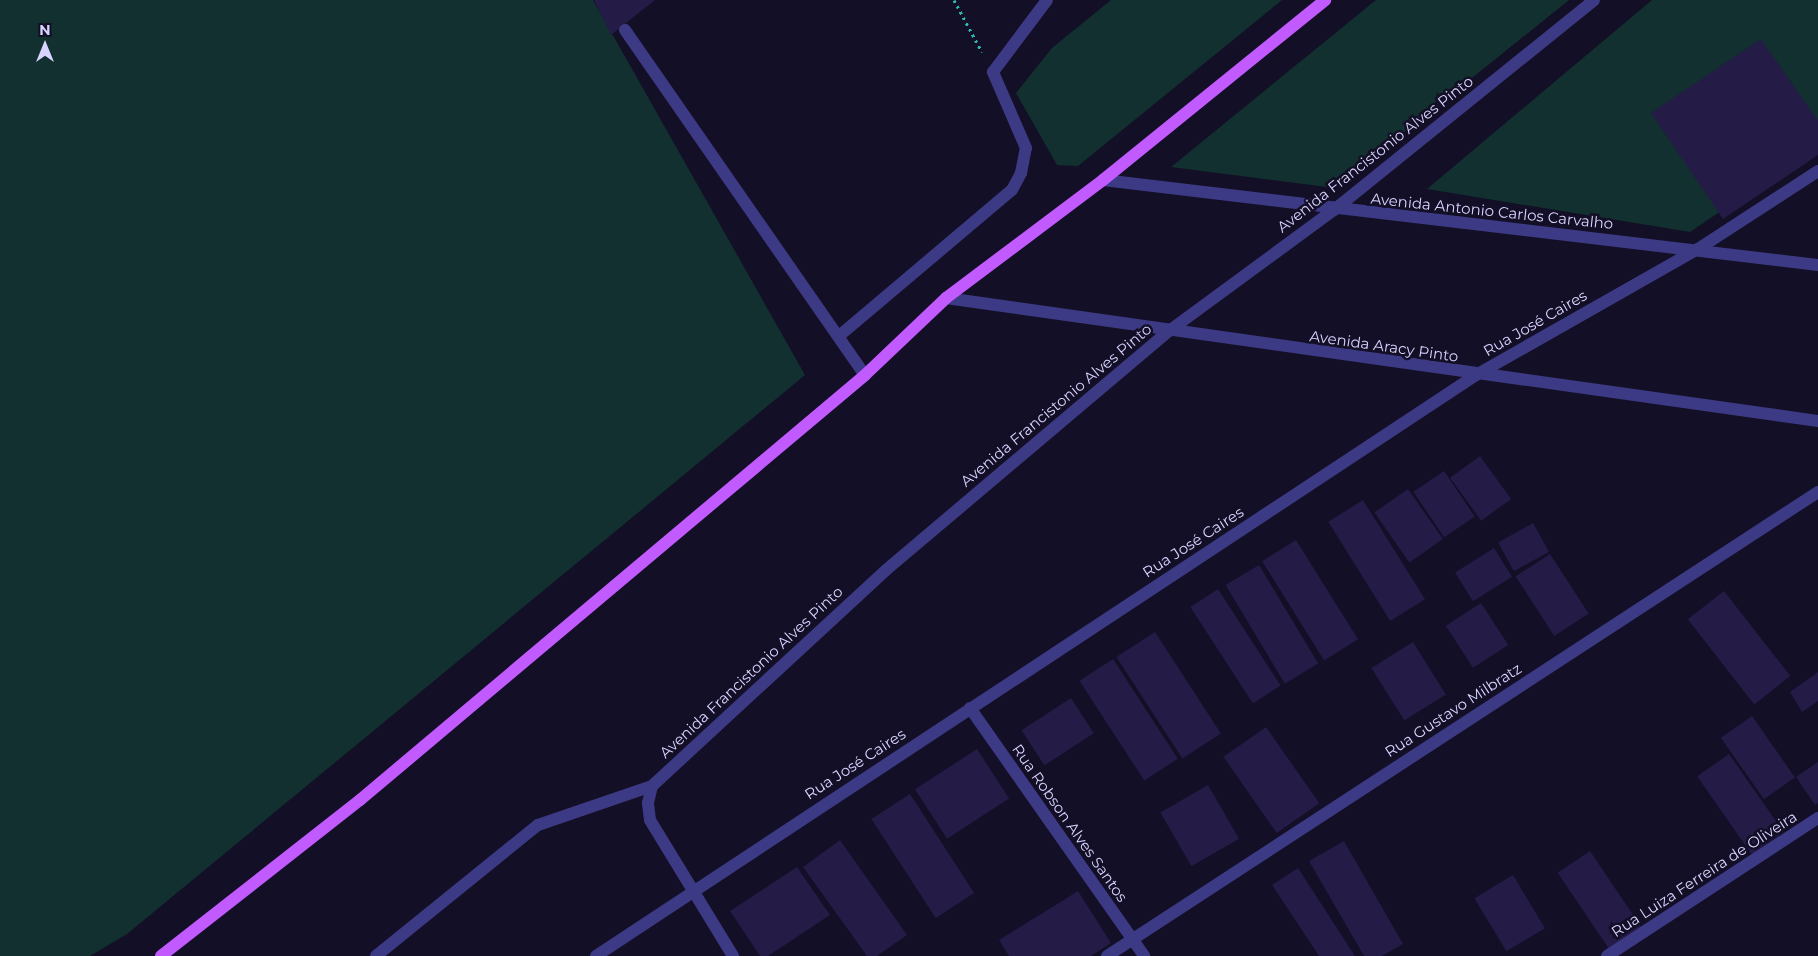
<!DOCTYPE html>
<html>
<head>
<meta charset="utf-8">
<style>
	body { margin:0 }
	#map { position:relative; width:1818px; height:956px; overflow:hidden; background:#130f26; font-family:Montserrat,sans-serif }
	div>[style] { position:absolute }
	.green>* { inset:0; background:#12302f }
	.building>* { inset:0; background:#241b47; transform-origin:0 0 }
	.path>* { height:3px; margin-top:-1.5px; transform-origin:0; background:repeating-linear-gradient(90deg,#2fb8b0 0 2.5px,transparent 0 6.5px) }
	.minor>* { height:12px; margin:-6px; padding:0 6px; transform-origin:6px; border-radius:6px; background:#3d3a85 }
	.major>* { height:12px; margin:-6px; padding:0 6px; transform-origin:6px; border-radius:6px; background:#c25bff }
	span { translate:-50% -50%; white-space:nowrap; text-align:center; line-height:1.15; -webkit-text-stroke:5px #130f26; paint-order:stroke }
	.street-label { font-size:15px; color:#d9d4ff }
	.north { position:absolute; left:20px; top:20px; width:50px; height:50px; -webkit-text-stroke:4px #130f26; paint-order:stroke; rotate:0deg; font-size:14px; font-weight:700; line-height:20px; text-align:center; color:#d9d4ff }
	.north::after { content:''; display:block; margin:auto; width:18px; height:22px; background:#d9d4ff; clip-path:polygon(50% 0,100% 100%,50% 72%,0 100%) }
</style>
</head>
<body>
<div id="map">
	<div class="green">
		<div style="clip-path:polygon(0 0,593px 0,805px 375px,127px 934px,90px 956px,0 956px)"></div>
		<div style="clip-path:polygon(1111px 0,1282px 0,1078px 166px,1057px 165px,1016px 93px,1052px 48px)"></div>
		<div style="clip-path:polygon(1376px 0,1569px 0,1335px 188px,1171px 167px)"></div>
		<div style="clip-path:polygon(1652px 0,1818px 0,1818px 145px,1690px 232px,1427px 189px)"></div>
	</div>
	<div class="building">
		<div style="clip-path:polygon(594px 0,655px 0,611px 35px)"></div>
		<div style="clip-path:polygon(1761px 39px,1818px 121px,1818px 155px,1723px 219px,1651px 113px)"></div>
		<div style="left:1480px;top:456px;width:53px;height:37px;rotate:54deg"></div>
		<div style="left:1444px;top:471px;width:55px;height:37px;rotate:56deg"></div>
		<div style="left:1408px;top:489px;width:61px;height:41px;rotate:55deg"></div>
		<div style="left:1363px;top:500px;width:117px;height:41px;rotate:58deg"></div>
		<div style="left:1533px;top:523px;width:33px;height:40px;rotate:61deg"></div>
		<div style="left:1296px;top:540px;width:117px;height:40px;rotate:58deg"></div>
		<div style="left:1494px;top:548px;width:34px;height:46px;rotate:58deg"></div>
		<div style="left:1550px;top:554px;width:71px;height:41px;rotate:57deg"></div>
		<div style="left:1259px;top:565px;width:115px;height:39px;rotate:59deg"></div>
		<div style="left:1218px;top:589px;width:115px;height:33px;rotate:57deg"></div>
		<div style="left:1724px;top:591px;width:108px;height:46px;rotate:52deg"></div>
		<div style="left:1481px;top:603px;width:50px;height:42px;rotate:57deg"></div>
		<div style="left:1155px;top:632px;width:121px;height:46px;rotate:57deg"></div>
		<div style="left:1413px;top:642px;width:62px;height:49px;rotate:58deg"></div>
		<div style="left:1113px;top:659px;width:119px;height:40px;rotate:57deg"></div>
		<div style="clip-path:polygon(1818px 672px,1818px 701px,1802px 712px,1790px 692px)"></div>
		<div style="left:1071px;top:698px;width:42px;height:59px;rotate:57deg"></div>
		<div style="left:1752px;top:716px;width:75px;height:38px;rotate:55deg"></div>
		<div style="left:1266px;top:727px;width:93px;height:52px;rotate:55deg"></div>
		<div style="left:977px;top:749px;width:59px;height:74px;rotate:57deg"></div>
		<div style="left:1729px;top:754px;width:95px;height:39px;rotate:55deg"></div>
		<div style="clip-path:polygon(1818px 762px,1818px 803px,1815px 805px,1796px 777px)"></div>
		<div style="left:1208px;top:785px;width:62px;height:55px;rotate:60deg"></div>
		<div style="left:910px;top:794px;width:118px;height:46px;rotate:57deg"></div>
		<div style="clip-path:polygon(840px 840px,907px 935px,877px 956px,867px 956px,803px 867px)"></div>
		<div style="clip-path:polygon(1344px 841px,1403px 944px,1382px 956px,1364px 956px,1309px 861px)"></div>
		<div style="left:1590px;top:851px;width:91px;height:39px;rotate:56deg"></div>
		<div style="clip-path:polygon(797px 867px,830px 915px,768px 956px,760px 956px,730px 911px)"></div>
		<div style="clip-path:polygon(1298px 868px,1355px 956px,1319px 956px,1272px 885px)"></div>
		<div style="left:1513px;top:875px;width:62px;height:45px;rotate:59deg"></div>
		<div style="clip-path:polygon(1078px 891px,1111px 943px,1091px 956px,1009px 956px,999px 940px)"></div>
	</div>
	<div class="path">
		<div style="left:954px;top:0;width:59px;rotate:61.7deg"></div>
	</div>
	<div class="minor">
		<div style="left:625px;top:30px;width:420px;rotate:55.2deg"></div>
		<div style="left:1103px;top:180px;width:720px;rotate:6.78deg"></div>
		<div style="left:946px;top:298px;width:881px;rotate:8.03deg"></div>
		<div style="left:839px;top:336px;width:226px;rotate:-40.2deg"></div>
		<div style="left:1012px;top:190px;width:19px;rotate:-62deg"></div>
		<div style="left:1021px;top:173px;width:25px;rotate:-79deg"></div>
		<div style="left:1026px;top:148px;width:83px;rotate:-113.5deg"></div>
		<div style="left:993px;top:72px;width:90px;rotate:-53.1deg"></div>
		<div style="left:970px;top:708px;width:303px;rotate:54.9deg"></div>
		<div style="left:376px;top:956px;width:208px;rotate:-39deg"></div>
		<div style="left:538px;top:825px;width:120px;rotate:-18.9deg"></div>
		<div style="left:596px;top:956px;width:1054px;rotate:-33.43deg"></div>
		<div style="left:1476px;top:375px;width:255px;rotate:-29.6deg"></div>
		<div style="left:1698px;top:249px;width:143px;rotate:-33deg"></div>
		<div style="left:733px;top:956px;width:159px;rotate:-121.4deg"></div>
		<div style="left:650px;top:820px;width:17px;rotate:-97deg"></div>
		<div style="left:648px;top:803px;width:17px;rotate:-77deg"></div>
		<div style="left:652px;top:786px;width:318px;rotate:-42.7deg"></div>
		<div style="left:886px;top:570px;width:370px;rotate:-40.2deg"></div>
		<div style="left:1169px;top:331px;width:205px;rotate:-36.3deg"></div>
		<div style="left:1334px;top:210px;width:334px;rotate:-38.9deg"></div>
		<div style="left:1107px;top:956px;width:849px;rotate:-33.13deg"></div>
		<div style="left:1607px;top:956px;width:252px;rotate:-33.2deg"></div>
	</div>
	<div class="major">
		<div style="left:161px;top:956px;width:253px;rotate:-38.1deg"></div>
		<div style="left:360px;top:800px;width:660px;rotate:-40.08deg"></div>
		<div style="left:865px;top:375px;width:112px;rotate:-43.5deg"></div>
		<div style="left:946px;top:298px;width:196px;rotate:-36.9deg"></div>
		<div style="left:1103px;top:180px;width:286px;rotate:-39deg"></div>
	</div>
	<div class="street-label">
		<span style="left:1375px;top:154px;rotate:-38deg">Avenida Francistonio Alves Pinto</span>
		<span style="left:1492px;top:211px;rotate:6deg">Avenida Antonio Carlos Carvalho</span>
		<span style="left:1535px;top:323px;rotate:-30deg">Rua José Caires</span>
		<span style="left:1384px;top:346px;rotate:8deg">Avenida Aracy Pinto</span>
		<span style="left:1056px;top:405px;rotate:-40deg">Avenida Francistonio Alves Pinto</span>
		<span style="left:1193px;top:542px;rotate:-33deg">Rua José Caires</span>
		<span style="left:751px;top:672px;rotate:-43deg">Avenida Francistonio Alves Pinto</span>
		<span style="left:1453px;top:710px;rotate:-33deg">Rua Gustavo Milbratz</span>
		<span style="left:855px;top:764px;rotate:-33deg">Rua José Caires</span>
		<span style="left:1070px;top:823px;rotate:55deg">Rua Robson Alves Santos</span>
		<span style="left:1704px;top:874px;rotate:-33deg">Rua Luiza Ferreira de Oliveira</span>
	</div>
	<div class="north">N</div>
</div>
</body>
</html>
